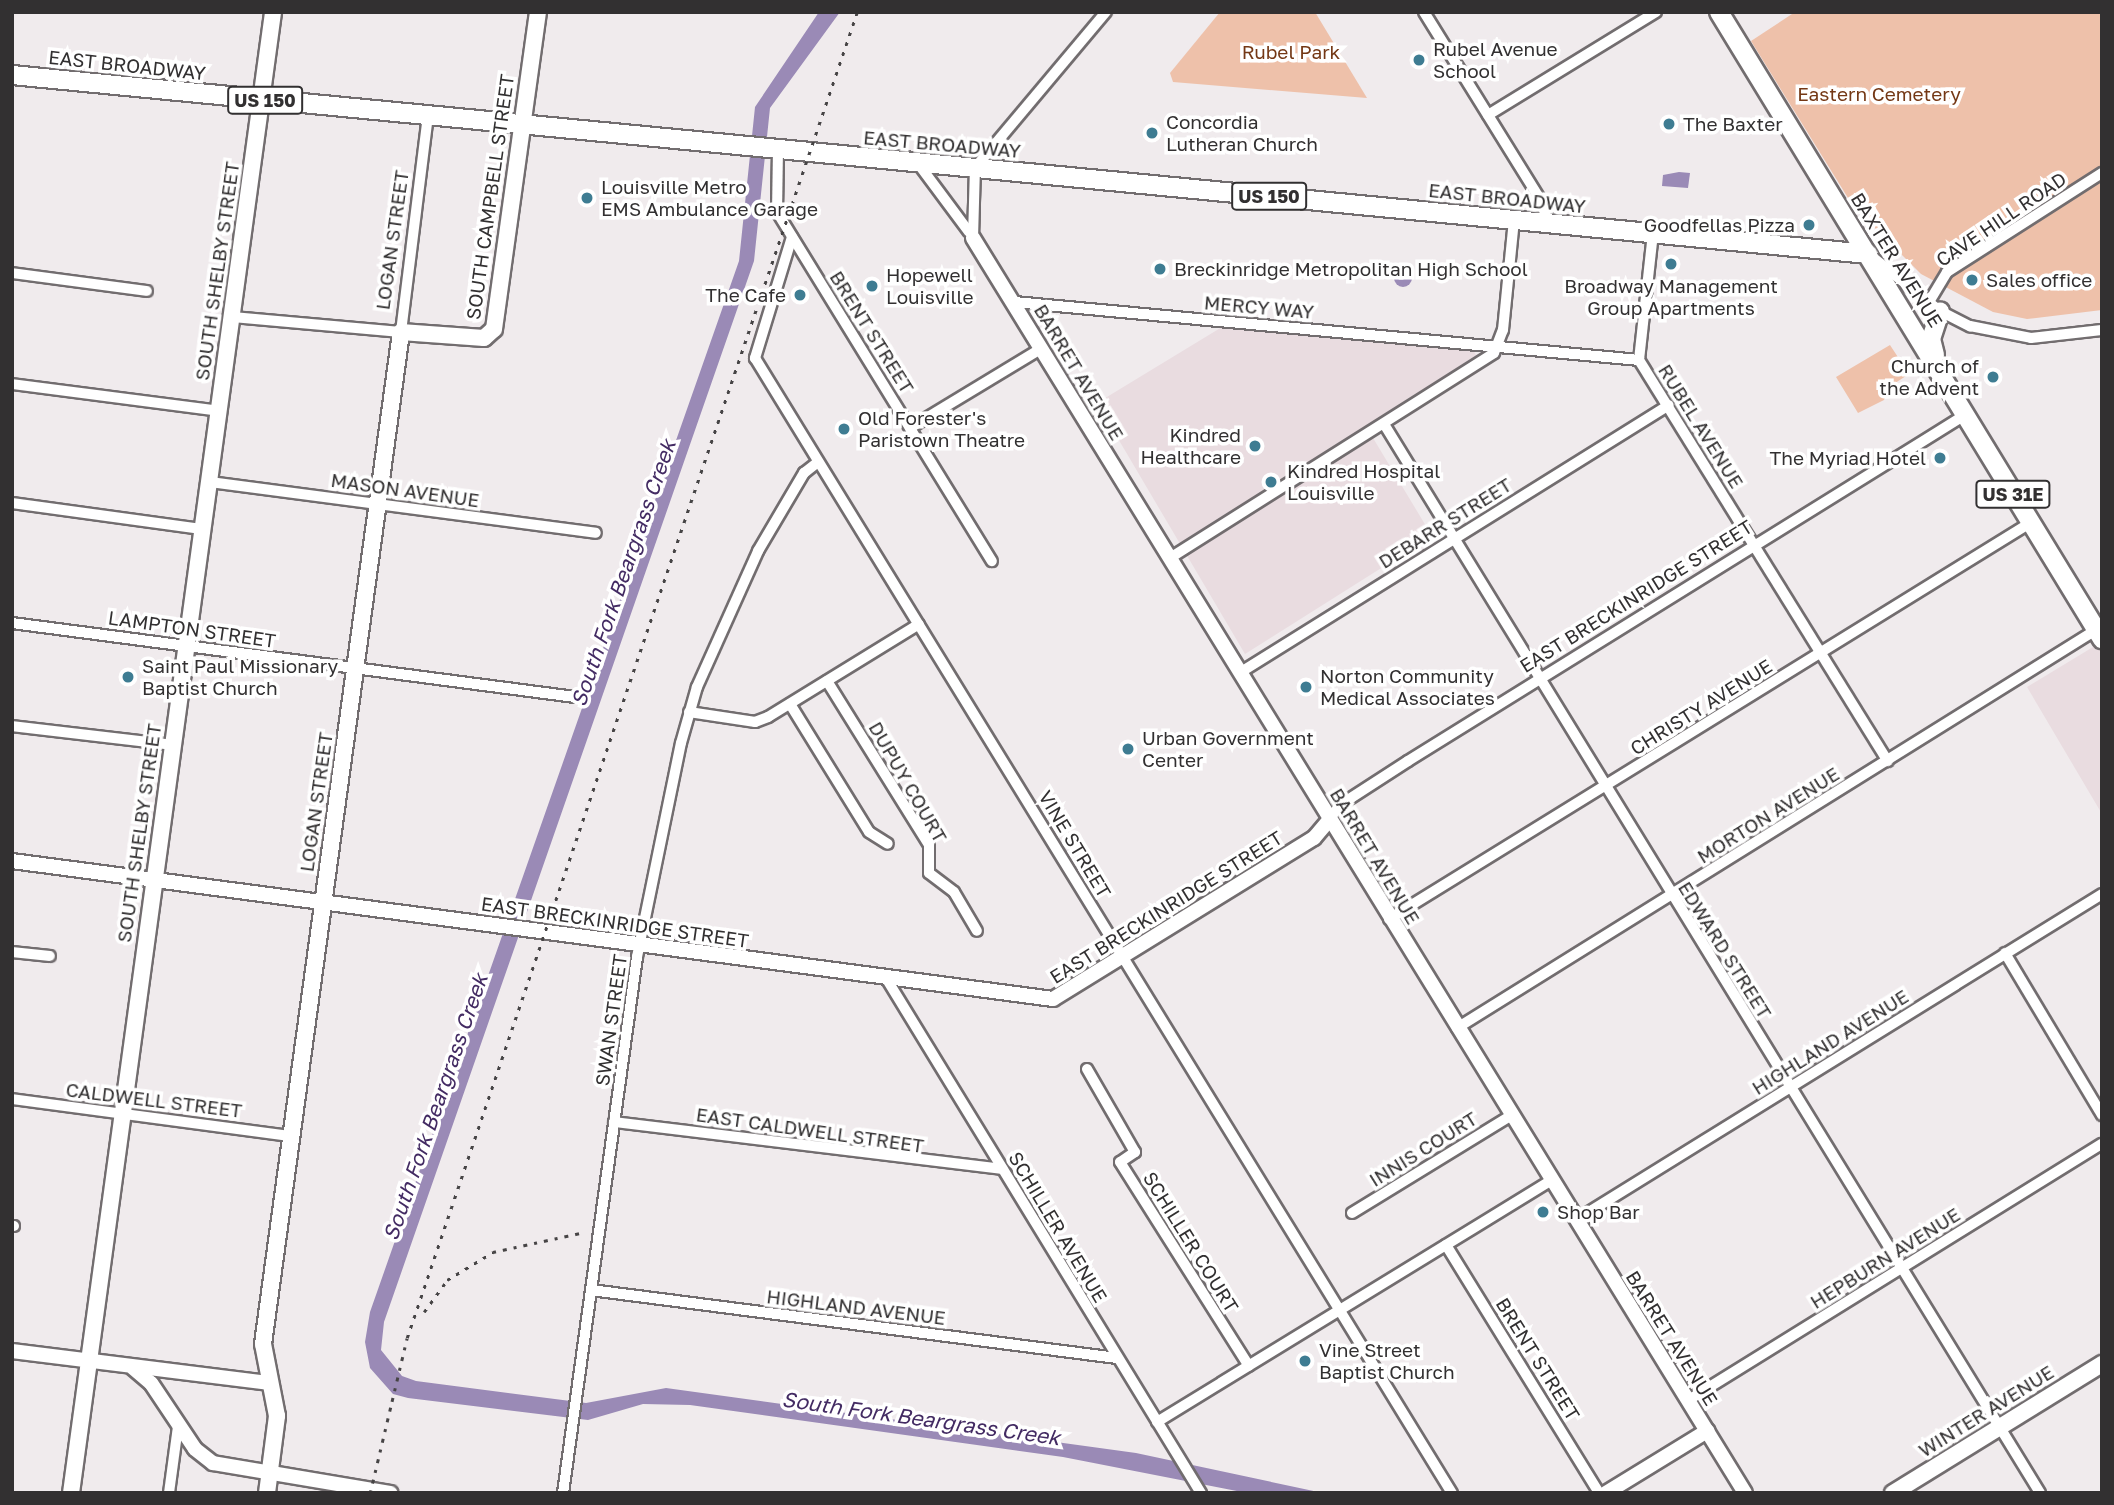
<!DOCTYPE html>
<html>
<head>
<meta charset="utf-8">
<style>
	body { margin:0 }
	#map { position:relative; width:2114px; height:1505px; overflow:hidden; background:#f0ebed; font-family:"Golos Text",sans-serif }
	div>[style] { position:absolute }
	.built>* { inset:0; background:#e9dce0 }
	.green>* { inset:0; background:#eec1aa }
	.water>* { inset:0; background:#9a8ab6 }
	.round { border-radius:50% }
	.roads { filter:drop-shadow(2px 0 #726d6f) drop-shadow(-2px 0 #726d6f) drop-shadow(0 2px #726d6f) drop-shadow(0 -2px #726d6f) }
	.minor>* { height:10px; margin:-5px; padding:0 5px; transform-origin:5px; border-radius:5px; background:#fff }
	.tertiary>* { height:14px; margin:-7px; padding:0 7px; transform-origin:7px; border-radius:7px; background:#fff }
	.secondary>* { height:16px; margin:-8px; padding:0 8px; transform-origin:8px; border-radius:8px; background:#fff }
	.primary>* { height:18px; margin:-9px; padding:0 9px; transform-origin:9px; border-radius:9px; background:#fff }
	.rail>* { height:2.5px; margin-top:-1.25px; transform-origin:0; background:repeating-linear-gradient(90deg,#464445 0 3.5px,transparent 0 10.5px) }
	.dots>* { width:19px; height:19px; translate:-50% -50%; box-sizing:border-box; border:4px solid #fff; border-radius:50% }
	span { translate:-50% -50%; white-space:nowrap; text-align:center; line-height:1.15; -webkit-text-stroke:7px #fff; paint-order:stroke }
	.shield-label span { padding:2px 5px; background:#fff; border:2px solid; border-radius:5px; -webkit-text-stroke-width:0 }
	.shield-label { font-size:18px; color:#323031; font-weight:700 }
	.poi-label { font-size:19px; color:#323031 }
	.left { translate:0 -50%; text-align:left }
	.right { translate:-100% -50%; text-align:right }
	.park-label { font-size:19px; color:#743815 }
	.street-label { font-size:19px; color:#323031 }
	.water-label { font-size:21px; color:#432b63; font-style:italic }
	.frame { position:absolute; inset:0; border:14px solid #323031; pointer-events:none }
</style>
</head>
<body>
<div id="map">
	<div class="built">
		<div style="clip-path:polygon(1222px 327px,1472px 348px,1476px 355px,1367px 428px,1432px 536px,1245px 654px,1097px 403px)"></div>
		<div style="clip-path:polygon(2098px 644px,2102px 650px,2102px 814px,2027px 687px)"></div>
	</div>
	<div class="green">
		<div style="clip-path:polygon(1220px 12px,1315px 12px,1367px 98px,1173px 82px,1170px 73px)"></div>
		<div style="clip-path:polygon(1795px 12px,2102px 12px,2102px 310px,2027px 319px,1993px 312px,1921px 274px,1853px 206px,1751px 41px)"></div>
		<div style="clip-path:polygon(1890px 345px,1909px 374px,1889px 387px,1884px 400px,1858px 413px,1836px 377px)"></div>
	</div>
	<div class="water">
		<div style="clip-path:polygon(819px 12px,840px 12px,770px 108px,754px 261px,384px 1322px,381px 1350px,402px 1376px,416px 1381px,586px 1403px,666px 1388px,1136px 1453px,1323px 1493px,1247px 1493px,1063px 1457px,690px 1405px,643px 1404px,588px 1420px,408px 1398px,393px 1394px,370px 1368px,365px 1342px,370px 1312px,739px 261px,755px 107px)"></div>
		<div style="clip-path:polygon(1679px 172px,1690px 173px,1688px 188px,1662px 186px,1663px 175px)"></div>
		<div class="round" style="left:1394px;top:269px;width:18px;height:18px"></div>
	</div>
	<div class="roads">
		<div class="minor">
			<div style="left:1424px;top:12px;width:222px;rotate:58.2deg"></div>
			<div style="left:1541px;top:201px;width:23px;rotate:72deg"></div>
			<div style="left:1488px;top:115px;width:197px;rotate:-31.5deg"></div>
			<div style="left:778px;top:149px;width:63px;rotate:90.9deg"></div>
			<div style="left:777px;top:212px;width:410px;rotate:58.4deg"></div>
			<div style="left:917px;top:162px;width:87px;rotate:53.4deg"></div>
			<div style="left:1653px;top:233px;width:128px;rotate:96.3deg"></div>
			<div style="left:1639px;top:360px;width:472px;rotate:58.2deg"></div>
			<div style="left:792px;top:237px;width:127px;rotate:107deg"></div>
			<div style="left:755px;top:358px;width:1332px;rotate:58.45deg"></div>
			<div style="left:973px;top:238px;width:70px;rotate:-88.4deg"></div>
			<div style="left:975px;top:168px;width:204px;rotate:-50deg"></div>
			<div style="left:1876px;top:260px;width:82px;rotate:38.6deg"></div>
			<div style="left:1940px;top:311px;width:34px;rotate:27deg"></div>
			<div style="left:1970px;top:326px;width:62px;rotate:11.1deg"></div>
			<div style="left:2031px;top:338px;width:71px;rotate:-6.4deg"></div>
			<div style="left:12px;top:273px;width:136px;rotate:7.6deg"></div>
			<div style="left:1014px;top:302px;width:628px;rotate:5.3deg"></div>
			<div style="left:1929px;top:302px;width:35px;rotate:-59deg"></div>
			<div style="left:1947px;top:272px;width:184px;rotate:-32.6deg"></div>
			<div style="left:232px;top:317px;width:170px;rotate:5.1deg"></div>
			<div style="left:401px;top:332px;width:219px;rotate:-82.9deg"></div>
			<div style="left:12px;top:384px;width:209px;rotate:7.4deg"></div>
			<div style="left:1384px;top:424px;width:1254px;rotate:58.46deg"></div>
			<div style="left:910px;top:428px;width:154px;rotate:-31.2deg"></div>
			<div style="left:210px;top:482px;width:389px;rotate:7.5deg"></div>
			<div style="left:12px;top:503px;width:193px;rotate:7.8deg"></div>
			<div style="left:1170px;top:558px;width:383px;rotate:-32.3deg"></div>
			<div style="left:1494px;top:353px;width:25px;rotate:-69deg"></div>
			<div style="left:1503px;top:330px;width:112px;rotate:-84.3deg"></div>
			<div style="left:12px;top:623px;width:568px;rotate:7.49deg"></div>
			<div style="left:1241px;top:672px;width:504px;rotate:-31.96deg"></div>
			<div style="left:827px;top:681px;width:193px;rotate:58.1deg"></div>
			<div style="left:929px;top:845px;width:28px;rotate:90deg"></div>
			<div style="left:929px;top:873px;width:31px;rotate:37deg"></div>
			<div style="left:954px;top:892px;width:45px;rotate:59.5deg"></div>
			<div style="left:790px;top:704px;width:150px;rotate:58.3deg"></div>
			<div style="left:869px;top:832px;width:22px;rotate:32deg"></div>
			<div style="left:689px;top:712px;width:67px;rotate:8.6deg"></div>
			<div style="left:755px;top:722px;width:14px;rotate:-21deg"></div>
			<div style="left:768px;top:717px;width:177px;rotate:-31.6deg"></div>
			<div style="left:12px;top:726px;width:162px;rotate:6.7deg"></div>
			<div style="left:1329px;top:820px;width:19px;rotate:-54deg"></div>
			<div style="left:1340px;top:805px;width:81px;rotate:-32.9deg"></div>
			<div style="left:1408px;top:761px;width:656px;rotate:-31.85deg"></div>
			<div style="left:1389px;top:919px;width:753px;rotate:-31.71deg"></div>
			<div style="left:12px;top:952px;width:38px;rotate:6deg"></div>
			<div style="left:2005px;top:953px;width:189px;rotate:59.1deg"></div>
			<div style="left:886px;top:978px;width:604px;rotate:58.55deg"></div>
			<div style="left:1457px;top:1028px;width:753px;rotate:-31.92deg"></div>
			<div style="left:1087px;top:1069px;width:96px;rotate:60deg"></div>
			<div style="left:1135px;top:1152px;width:18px;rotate:146deg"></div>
			<div style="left:1120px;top:1162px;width:241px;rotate:57.7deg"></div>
			<div style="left:12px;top:1099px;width:281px;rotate:7.6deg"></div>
			<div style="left:614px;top:1122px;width:391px;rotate:6.9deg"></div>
			<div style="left:1352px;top:1213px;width:188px;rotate:-31.5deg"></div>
			<div style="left:1576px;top:1220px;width:619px;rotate:-31.79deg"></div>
			<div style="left:12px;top:1226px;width:2px"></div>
			<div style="left:1446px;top:1245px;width:291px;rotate:58.3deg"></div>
			<div style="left:591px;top:1290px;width:530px;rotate:7.37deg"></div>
			<div style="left:1687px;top:1401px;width:488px;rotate:-31.8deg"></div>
			<div style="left:1157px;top:1422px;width:463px;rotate:-31.5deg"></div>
			<div style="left:169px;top:1493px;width:68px;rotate:-82.3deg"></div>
			<div style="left:563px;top:1493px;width:541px;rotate:-82.14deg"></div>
			<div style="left:637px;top:957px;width:218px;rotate:-78.4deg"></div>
			<div style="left:681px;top:743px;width:58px;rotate:-74.1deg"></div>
			<div style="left:697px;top:687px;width:149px;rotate:-65.8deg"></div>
			<div style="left:758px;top:551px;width:91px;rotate:-59.5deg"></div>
			<div style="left:804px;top:473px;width:18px;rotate:-38deg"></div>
		</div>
		<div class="tertiary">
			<div style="left:973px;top:238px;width:1473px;rotate:58.4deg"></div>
			<div style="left:12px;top:861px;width:1050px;rotate:7.55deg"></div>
			<div style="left:1053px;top:999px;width:307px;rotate:-31.7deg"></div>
			<div style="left:1314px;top:838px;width:23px;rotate:-50deg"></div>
			<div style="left:12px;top:1351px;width:258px;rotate:7.1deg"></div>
			<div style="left:133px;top:1368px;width:23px;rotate:40deg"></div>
			<div style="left:151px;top:1383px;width:79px;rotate:56.3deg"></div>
			<div style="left:195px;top:1449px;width:23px;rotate:38deg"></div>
			<div style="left:213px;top:1463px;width:180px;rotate:9.6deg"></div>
			<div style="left:1606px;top:1493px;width:119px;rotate:-31.5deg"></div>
		</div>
		<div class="secondary">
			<div style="left:71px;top:1493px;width:1495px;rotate:-82.23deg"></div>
			<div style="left:267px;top:1493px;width:78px;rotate:-82.6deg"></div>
			<div style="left:277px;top:1416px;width:73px;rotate:-101deg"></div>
			<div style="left:263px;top:1344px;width:1021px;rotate:-82.23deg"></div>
			<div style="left:401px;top:332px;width:83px;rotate:4.1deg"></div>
			<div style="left:484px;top:338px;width:13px;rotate:-42deg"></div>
			<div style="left:494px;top:329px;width:320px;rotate:-82.1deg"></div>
			<div style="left:1893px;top:1493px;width:246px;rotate:-31.7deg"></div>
		</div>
		<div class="primary">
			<div style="left:1719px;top:12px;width:735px;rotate:58.58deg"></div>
			<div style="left:12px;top:75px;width:1865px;rotate:5.51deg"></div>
			<div style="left:1935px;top:355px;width:16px;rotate:-104deg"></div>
			<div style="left:1931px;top:339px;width:29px;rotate:-72deg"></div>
		</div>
	</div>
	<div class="rail">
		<div style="left:424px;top:1312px;width:39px;rotate:-54deg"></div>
		<div style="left:447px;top:1280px;width:54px;rotate:-31.3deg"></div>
		<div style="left:493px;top:1252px;width:94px;rotate:-12.3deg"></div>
		<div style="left:370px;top:1493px;width:159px;rotate:-76.6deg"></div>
		<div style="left:407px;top:1338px;width:1400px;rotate:-71.25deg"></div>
	</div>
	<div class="dots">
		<div style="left:1419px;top:60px;background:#3e7c92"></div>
		<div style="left:1669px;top:124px;background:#3e7c92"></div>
		<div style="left:1152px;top:133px;background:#3e7c92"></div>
		<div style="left:587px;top:198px;background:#3e7c92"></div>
		<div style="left:1809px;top:225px;background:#3e7c92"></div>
		<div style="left:1671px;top:264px;background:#3e7c92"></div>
		<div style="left:1160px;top:269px;background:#3e7c92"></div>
		<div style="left:1972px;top:280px;background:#3e7c92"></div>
		<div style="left:872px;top:286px;background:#3e7c92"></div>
		<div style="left:800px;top:295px;background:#3e7c92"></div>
		<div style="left:1993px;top:377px;background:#3e7c92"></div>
		<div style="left:844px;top:429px;background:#3e7c92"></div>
		<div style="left:1255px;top:446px;background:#3e7c92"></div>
		<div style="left:1940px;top:458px;background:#3e7c92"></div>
		<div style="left:1271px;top:482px;background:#3e7c92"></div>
		<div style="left:128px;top:677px;background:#3e7c92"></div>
		<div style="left:1306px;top:687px;background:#3e7c92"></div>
		<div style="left:1128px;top:749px;background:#3e7c92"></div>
		<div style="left:1543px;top:1212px;background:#3e7c92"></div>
		<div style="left:1305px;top:1361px;background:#3e7c92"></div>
	</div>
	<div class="shield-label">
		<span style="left:265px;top:100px">US 150</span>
		<span style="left:1269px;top:196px">US 150</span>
		<span style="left:2013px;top:494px">US 31E</span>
	</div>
	<div class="poi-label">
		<span class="left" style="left:1433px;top:60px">Rubel Avenue<br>School</span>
		<span class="left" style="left:1166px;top:133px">Concordia<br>Lutheran Church</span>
		<span class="left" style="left:1683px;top:124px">The Baxter</span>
		<span class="left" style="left:601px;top:198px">Louisville Metro<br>EMS Ambulance Garage</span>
		<span class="right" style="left:1795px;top:225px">Goodfellas Pizza</span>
		<span class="left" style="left:1174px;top:269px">Breckinridge Metropolitan High School</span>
		<span class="left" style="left:886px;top:286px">Hopewell<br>Louisville</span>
		<span class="left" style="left:1986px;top:280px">Sales office</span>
		<span style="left:1671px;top:297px">Broadway Management<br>Group Apartments</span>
		<span class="right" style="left:786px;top:295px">The Cafe</span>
		<span class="right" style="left:1979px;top:377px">Church of<br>the Advent</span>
		<span class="left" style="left:858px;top:429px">Old Forester's<br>Paristown Theatre</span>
		<span class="right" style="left:1241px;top:446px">Kindred<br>Healthcare</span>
		<span class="right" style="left:1926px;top:458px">The Myriad Hotel</span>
		<span class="left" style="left:1287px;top:482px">Kindred Hospital<br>Louisville</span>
		<span class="left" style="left:142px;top:677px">Saint Paul Missionary<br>Baptist Church</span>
		<span class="left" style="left:1320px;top:687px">Norton Community<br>Medical Associates</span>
		<span class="left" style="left:1142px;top:749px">Urban Government<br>Center</span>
		<span class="left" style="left:1557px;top:1212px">Shop Bar</span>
		<span class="left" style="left:1319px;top:1361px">Vine Street<br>Baptist Church</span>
	</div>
	<div class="park-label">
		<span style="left:1291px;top:52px">Rubel Park</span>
		<span style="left:1879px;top:94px">Eastern Cemetery</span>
	</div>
	<div class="street-label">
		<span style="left:127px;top:65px;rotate:6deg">EAST BROADWAY</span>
		<span style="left:942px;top:144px;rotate:5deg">EAST BROADWAY</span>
		<span style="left:490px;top:197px;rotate:-82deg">SOUTH CAMPBELL STREET</span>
		<span style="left:1507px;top:198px;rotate:6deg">EAST BROADWAY</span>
		<span style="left:2001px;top:219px;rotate:-34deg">CAVE HILL ROAD</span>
		<span style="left:392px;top:240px;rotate:-82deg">LOGAN STREET</span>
		<span style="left:1897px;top:260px;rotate:58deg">BAXTER AVENUE</span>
		<span style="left:217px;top:271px;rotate:-82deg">SOUTH SHELBY STREET</span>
		<span style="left:1259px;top:307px;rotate:5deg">MERCY WAY</span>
		<span style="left:872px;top:332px;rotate:58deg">BRENT STREET</span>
		<span style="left:1079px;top:372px;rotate:59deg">BARRET AVENUE</span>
		<span style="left:1701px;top:426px;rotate:58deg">RUBEL AVENUE</span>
		<span style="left:405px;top:490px;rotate:8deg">MASON AVENUE</span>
		<span style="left:1445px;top:523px;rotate:-32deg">DEBARR STREET</span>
		<span style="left:1636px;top:596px;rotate:-32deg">EAST BRECKINRIDGE STREET</span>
		<span style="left:192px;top:629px;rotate:8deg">LAMPTON STREET</span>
		<span style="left:1701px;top:707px;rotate:-32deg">CHRISTY AVENUE</span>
		<span style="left:908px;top:782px;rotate:60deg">DUPUY COURT</span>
		<span style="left:316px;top:802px;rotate:-82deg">LOGAN STREET</span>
		<span style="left:1768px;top:815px;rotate:-32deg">MORTON AVENUE</span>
		<span style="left:139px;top:833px;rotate:-82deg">SOUTH SHELBY STREET</span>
		<span style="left:1075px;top:844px;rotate:59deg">VINE STREET</span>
		<span style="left:1375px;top:856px;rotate:59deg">BARRET AVENUE</span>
		<span style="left:1166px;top:907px;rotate:-32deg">EAST BRECKINRIDGE STREET</span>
		<span style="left:615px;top:922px;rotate:8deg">EAST BRECKINRIDGE STREET</span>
		<span style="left:1725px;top:950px;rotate:58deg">EDWARD STREET</span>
		<span style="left:611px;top:1020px;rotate:-82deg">SWAN STREET</span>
		<span style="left:1830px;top:1042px;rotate:-32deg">HIGHLAND AVENUE</span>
		<span style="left:154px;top:1100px;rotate:7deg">CALDWELL STREET</span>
		<span style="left:810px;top:1130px;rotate:8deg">EAST CALDWELL STREET</span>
		<span style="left:1423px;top:1149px;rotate:-32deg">INNIS COURT</span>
		<span style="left:1058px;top:1227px;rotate:59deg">SCHILLER AVENUE</span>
		<span style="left:1191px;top:1242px;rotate:58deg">SCHILLER COURT</span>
		<span style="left:1885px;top:1258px;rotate:-32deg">HEPBURN AVENUE</span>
		<span style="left:856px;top:1307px;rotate:7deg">HIGHLAND AVENUE</span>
		<span style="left:1672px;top:1338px;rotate:58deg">BARRET AVENUE</span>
		<span style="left:1538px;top:1359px;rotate:58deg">BRENT STREET</span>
		<span style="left:1986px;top:1411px;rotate:-32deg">WINTER AVENUE</span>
	</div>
	<div class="water-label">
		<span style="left:623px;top:573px;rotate:-71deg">South Fork Beargrass Creek</span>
		<span style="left:435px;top:1107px;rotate:-71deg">South Fork Beargrass Creek</span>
		<span style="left:921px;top:1418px;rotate:8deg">South Fork Beargrass Creek</span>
	</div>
	<div class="frame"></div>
</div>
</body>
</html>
